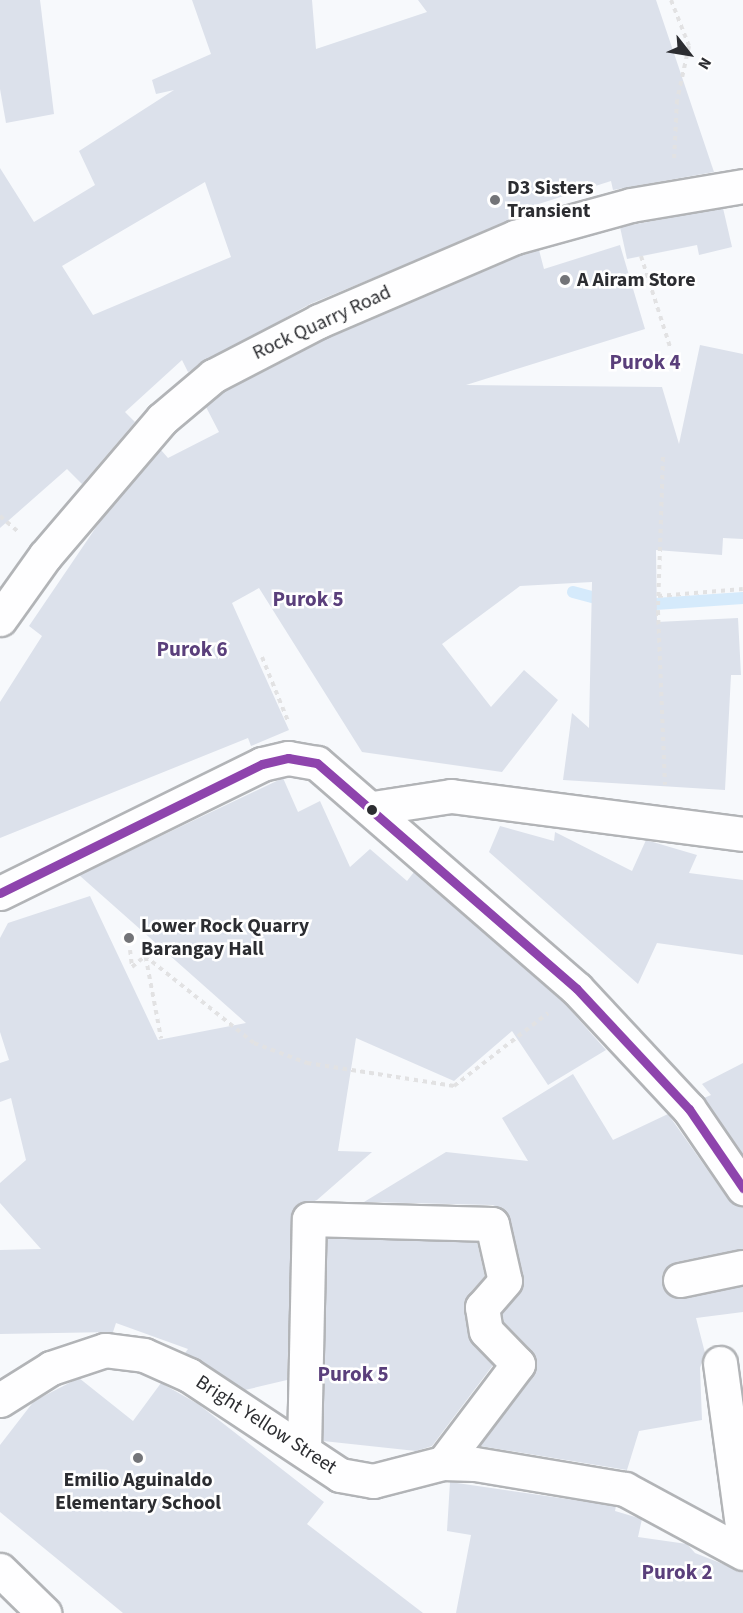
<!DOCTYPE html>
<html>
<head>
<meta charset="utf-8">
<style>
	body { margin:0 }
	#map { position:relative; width:743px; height:1613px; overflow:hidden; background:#f7f9fc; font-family:"Source Sans 3",sans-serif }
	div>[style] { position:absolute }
	.stream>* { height:12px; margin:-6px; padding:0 6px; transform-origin:6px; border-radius:6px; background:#d5eafb }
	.building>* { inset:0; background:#dce1eb }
	.path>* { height:4px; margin-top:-2px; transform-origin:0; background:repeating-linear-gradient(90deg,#e2e2e3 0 4.5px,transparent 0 9px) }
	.roads { filter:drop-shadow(2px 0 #b2b4b7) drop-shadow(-2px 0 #b2b4b7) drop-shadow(0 2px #b2b4b7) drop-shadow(0 -2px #b2b4b7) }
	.minor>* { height:33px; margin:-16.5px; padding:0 16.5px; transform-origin:16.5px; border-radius:16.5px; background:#fefeff }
	.bus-1>* { height:9px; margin:-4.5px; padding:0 4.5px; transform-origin:4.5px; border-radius:4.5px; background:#8e44ad }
	.dots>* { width:16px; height:16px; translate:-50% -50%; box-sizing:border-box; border:3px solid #fff; border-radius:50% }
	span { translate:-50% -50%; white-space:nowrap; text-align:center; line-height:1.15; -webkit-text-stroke:5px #fff; paint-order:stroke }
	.poi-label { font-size:20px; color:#2c2d31; font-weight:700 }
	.left { translate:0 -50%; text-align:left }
	.street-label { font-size:20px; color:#2c2d31 }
	.neighbourhood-label { font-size:21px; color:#5a3f7b; font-weight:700 }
	.north { position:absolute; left:659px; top:24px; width:60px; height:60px; -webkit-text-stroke:4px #fff; paint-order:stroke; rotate:121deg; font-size:16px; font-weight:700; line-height:24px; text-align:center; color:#2c2d31 }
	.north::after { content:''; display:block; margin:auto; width:21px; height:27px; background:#2c2d31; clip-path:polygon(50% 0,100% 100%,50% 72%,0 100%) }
</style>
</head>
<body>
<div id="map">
	<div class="stream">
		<div style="left:573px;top:592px;width:35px;rotate:15deg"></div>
		<div style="left:641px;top:605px;width:102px;rotate:-3.9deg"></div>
	</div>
	<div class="building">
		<div style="clip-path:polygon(0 0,40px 0,54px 114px,6px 123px,0 89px)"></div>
		<div style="clip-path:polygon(evenodd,192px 0,312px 0,316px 49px,427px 12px,418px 0,656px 0,714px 172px,613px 190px,611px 181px,526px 208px,528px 214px,310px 304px,188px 372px,182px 360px,125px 412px,135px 422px,82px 484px,67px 469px,0 528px,0 168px,34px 222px,95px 185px,79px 151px,174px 90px,156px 94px,152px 80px,211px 54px,192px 0,205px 182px,231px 257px,93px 315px,62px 266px,205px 182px)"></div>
		<div style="clip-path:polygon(723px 208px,732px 247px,699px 255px,697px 245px,627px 259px,620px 227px)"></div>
		<div style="clip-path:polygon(620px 245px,645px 329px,466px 385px,662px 387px,679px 444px,700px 345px,743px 354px,743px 539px,723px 538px,722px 555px,656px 550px,657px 622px,738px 618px,741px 675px,731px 675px,725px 790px,563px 780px,572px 713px,589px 728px,592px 582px,520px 586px,442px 644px,491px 707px,524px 670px,558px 700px,502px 772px,362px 752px,259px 588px,232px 603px,289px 730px,251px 746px,248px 738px,0 838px,0 702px,42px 636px,29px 626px,103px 517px,161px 450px,168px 458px,219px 432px,206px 407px,223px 392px,327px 338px,521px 255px,539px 250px,544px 269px)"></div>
		<div style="clip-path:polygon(283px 778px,298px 812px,320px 801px,350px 867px,370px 849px,407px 881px,414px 872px,564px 1003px,606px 1050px,548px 1085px,512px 1031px,454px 1081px,356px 1038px,338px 1151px,372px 1152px,317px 1200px,293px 1210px,287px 1380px,245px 1390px,185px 1353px,188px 1349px,116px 1323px,113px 1332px,0 1334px,0 1250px,41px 1249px,0 1203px,0 1183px,26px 1160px,11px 1098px,0 1102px,0 1063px,9px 1060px,0 1032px,0 938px,8px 923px,90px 896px,158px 1040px,246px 1023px,79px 875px)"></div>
		<div style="clip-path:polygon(500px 826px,554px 841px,555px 832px,632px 871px,646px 840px,697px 855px,689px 873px,743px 880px,743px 955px,657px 943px,638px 984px,489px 852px)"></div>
		<div style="clip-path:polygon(743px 1063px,743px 1155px,704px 1098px,711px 1095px,702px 1084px)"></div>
		<div style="clip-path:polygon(573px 1074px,613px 1140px,668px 1114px,728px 1199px,743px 1207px,743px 1249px,676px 1262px,662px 1275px,666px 1292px,675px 1298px,743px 1286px,743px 1312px,696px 1318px,705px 1353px,700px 1368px,702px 1420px,639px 1431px,627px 1470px,480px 1446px,536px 1367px,532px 1351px,504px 1322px,502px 1313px,523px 1285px,506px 1212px,493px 1205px,364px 1202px,446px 1152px,528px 1161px,502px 1118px)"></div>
		<div style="clip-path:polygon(327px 1238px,477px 1242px,485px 1276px,468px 1295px,464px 1310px,472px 1344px,493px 1365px,432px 1446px,416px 1451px,323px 1441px)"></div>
		<div style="clip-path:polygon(79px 1378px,133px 1421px,161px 1383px,198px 1404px,324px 1502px,307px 1524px,423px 1613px,123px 1613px,0 1512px,0 1445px,34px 1401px)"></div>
		<div style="clip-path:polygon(450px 1482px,616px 1506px,615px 1511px,642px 1519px,638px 1537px,687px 1544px,695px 1553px,743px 1572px,743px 1613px,456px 1613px,471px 1535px,447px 1531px)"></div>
	</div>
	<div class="path">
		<div style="left:671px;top:0;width:49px;rotate:68.6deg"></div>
		<div style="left:689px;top:46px;width:55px;rotate:102.5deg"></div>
		<div style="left:677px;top:100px;width:59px;rotate:92.9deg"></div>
		<div style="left:641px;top:256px;width:96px;rotate:72.3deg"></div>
		<div style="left:663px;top:457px;width:154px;rotate:91.9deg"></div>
		<div style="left:658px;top:611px;width:174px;rotate:87.7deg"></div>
		<div style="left:0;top:516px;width:23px;rotate:41deg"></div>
		<div style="left:658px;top:596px;width:85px;rotate:-4.7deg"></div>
		<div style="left:262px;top:657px;width:69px;rotate:67.9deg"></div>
		<div style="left:144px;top:948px;width:92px;rotate:79.3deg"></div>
		<div style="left:130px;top:950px;width:17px;rotate:83deg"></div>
		<div style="left:132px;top:967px;width:17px;rotate:-40deg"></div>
		<div style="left:145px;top:956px;width:139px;rotate:38.6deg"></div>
		<div style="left:254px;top:1043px;width:57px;rotate:20.7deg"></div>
		<div style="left:307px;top:1063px;width:149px;rotate:8.9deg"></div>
		<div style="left:454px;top:1086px;width:119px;rotate:-37.8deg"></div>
	</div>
	<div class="roads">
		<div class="minor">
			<div style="left:0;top:619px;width:77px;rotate:-54.5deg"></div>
			<div style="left:45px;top:556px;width:180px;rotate:-49.5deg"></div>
			<div style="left:162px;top:419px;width:67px;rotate:-40.1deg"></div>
			<div style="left:213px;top:376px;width:119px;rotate:-27.4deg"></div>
			<div style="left:319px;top:321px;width:213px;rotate:-23.2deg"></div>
			<div style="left:515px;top:237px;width:120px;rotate:-15.4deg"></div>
			<div style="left:631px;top:205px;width:114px;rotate:-9.6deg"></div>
			<div style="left:373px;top:808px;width:79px;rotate:-8.7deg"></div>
			<div style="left:451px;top:796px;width:294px;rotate:7.4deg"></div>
			<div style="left:0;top:893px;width:292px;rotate:-26.2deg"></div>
			<div style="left:262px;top:764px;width:27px;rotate:-13deg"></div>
			<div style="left:288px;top:758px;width:29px;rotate:10deg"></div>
			<div style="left:317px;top:763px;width:344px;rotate:41deg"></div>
			<div style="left:577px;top:989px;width:164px;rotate:47deg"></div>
			<div style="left:689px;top:1109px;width:96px;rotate:55.6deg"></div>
			<div style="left:680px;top:1280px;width:64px;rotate:-11.7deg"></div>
			<div style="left:720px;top:1363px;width:173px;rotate:82.3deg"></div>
			<div style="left:0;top:1400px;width:60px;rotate:-32.1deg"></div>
			<div style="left:51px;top:1368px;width:57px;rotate:-18.4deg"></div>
			<div style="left:105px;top:1350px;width:39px;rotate:7deg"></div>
			<div style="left:144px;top:1355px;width:49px;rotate:24deg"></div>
			<div style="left:189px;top:1375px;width:181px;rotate:33.5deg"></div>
			<div style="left:340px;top:1475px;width:34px;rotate:10deg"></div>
			<div style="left:373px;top:1481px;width:72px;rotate:-14.4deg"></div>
			<div style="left:443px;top:1463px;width:32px;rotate:2deg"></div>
			<div style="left:475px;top:1464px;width:152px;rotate:9.5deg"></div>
			<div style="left:625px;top:1489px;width:134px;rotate:28.5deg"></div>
			<div style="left:304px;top:1450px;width:231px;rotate:-88.8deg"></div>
			<div style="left:309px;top:1219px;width:183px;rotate:1.6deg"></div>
			<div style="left:492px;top:1224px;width:58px;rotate:77.2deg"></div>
			<div style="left:505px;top:1281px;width:35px;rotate:131deg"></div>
			<div style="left:482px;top:1307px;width:24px;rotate:81deg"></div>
			<div style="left:486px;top:1331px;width:46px;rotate:45.9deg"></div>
			<div style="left:518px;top:1364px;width:124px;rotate:127.1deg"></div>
			<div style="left:0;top:1570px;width:62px;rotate:44.3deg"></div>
		</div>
	</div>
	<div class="bus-1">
		<div style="left:0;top:893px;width:292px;rotate:-26.2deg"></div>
		<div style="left:262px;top:764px;width:27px;rotate:-13deg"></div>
		<div style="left:288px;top:758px;width:29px;rotate:10deg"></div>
		<div style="left:317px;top:763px;width:344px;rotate:41deg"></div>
		<div style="left:577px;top:989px;width:164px;rotate:47deg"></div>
		<div style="left:689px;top:1109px;width:96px;rotate:55.6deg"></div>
	</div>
	<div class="dots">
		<div style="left:495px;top:200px;background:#737478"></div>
		<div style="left:565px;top:280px;background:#737478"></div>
		<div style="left:372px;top:810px;background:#2c2d31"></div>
		<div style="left:129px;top:938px;background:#737478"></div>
		<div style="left:138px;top:1458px;background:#737478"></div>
	</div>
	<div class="poi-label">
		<span class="left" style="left:507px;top:200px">D3 Sisters<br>Transient</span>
		<span class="left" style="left:577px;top:280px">A Airam Store</span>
		<span class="left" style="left:141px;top:938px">Lower Rock Quarry<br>Barangay Hall</span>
		<span style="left:138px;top:1492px">Emilio Aguinaldo<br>Elementary School</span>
	</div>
	<div class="street-label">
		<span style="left:322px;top:323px;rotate:-25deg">Rock Quarry Road</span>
		<span style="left:266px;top:1425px;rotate:33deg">Bright Yellow Street</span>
	</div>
	<div class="neighbourhood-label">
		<span style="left:645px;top:362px">Purok 4</span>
		<span style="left:308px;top:599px">Purok 5</span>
		<span style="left:192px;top:649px">Purok 6</span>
		<span style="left:353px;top:1374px">Purok 5</span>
		<span style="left:677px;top:1572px">Purok 2</span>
	</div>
	<div class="north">N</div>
</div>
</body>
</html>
